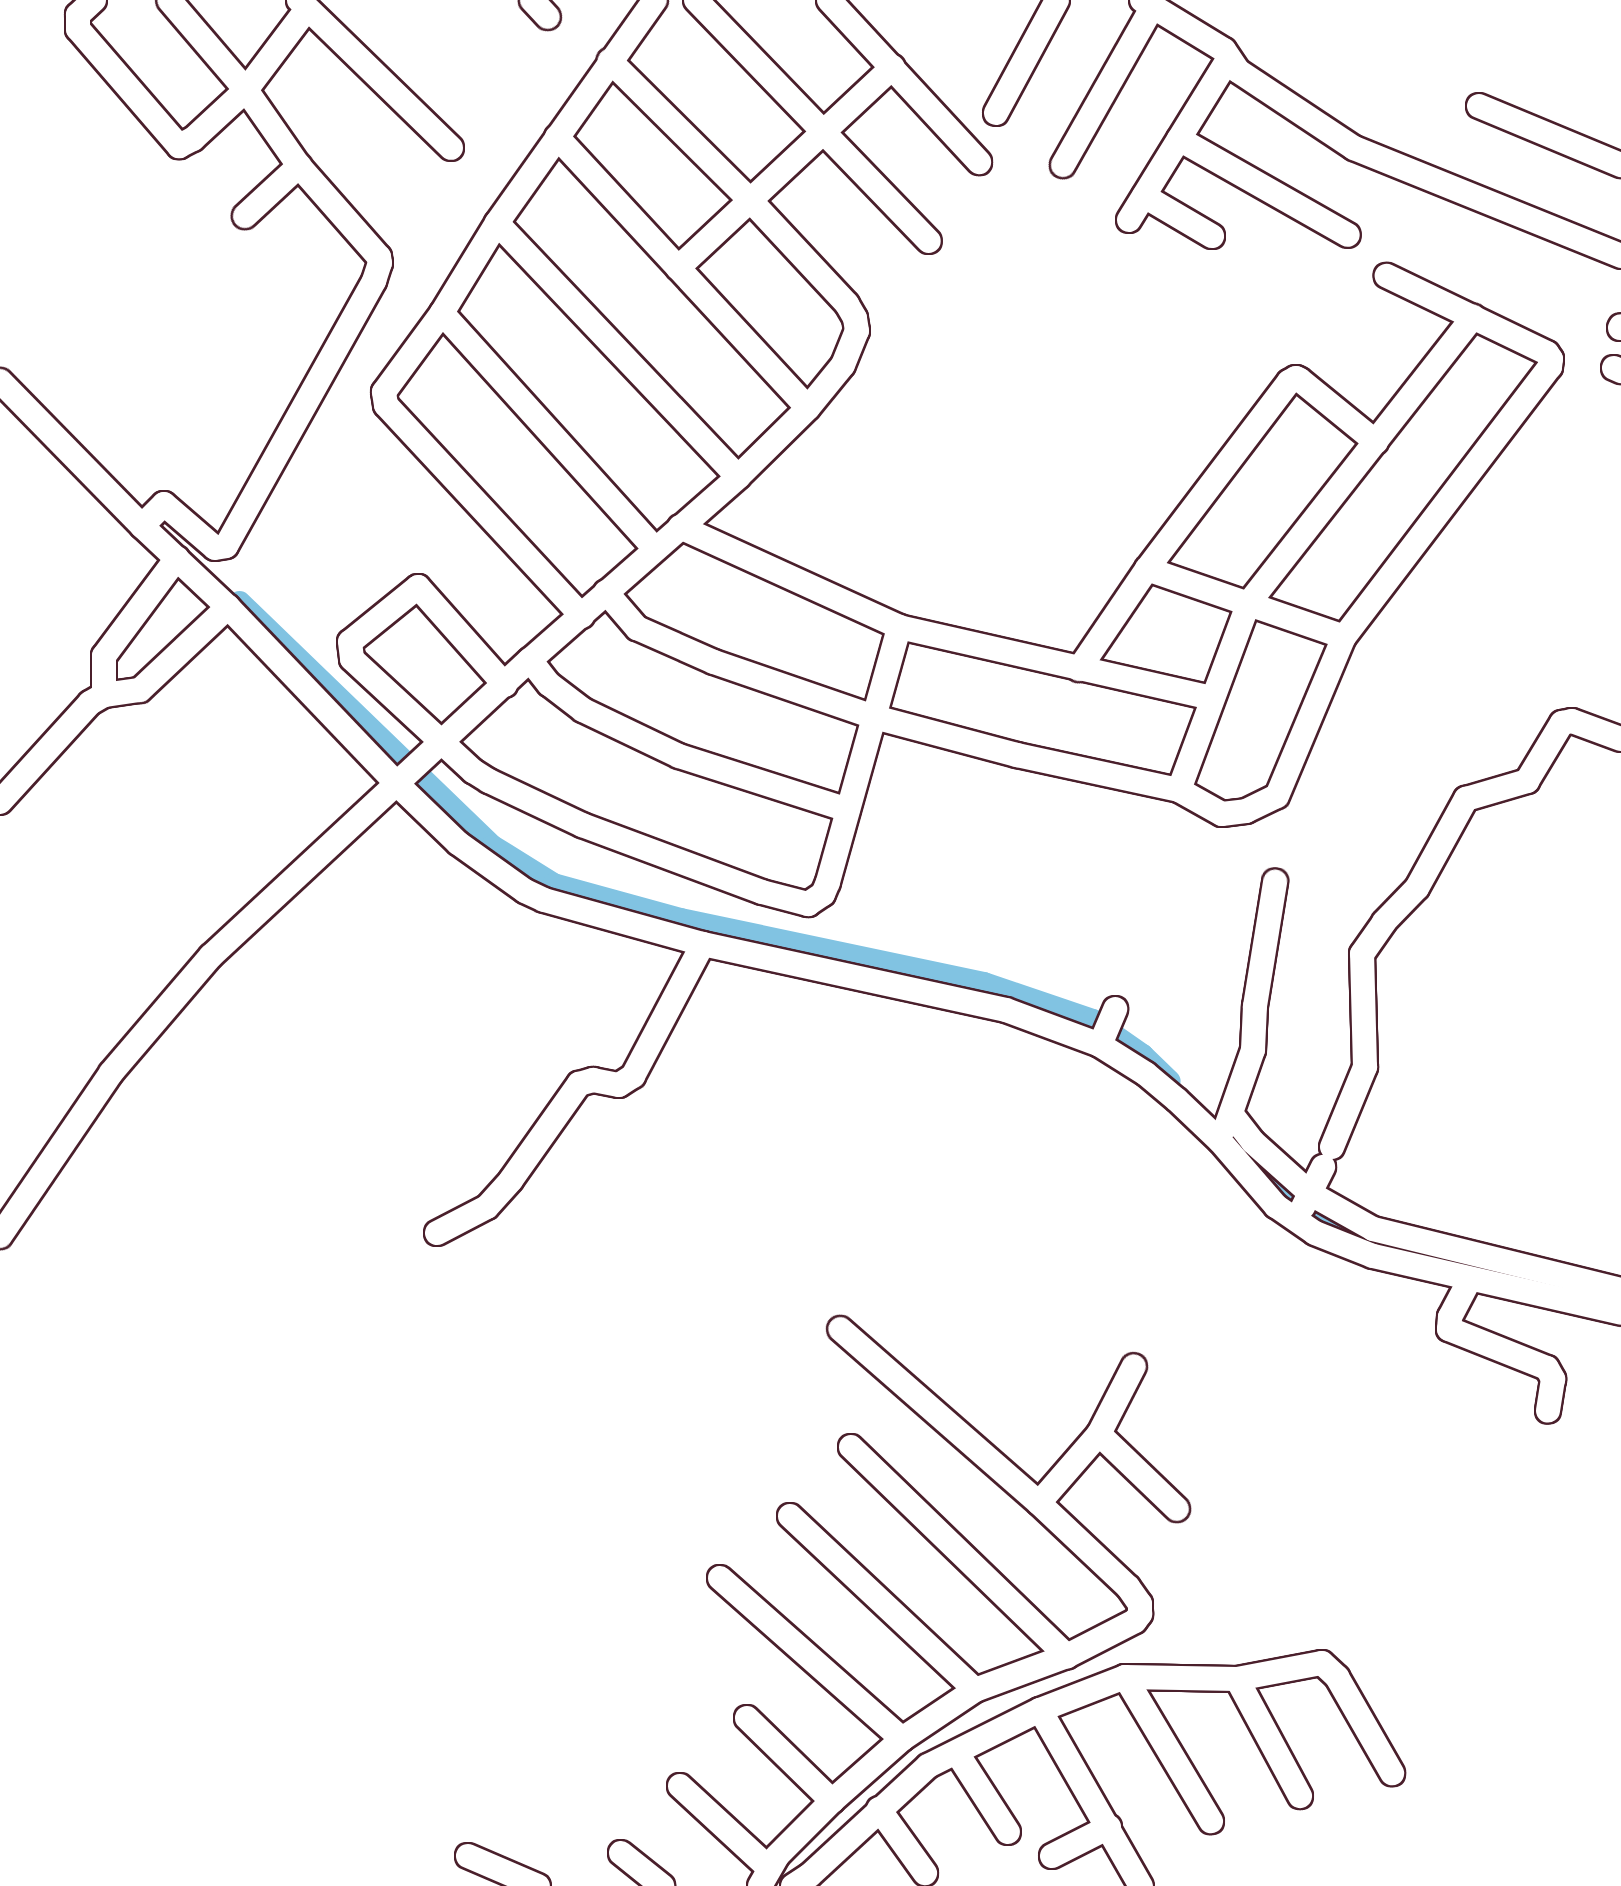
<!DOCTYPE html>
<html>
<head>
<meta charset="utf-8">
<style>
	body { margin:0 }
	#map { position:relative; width:1621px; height:1886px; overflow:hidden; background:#fff; font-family:Sriracha,sans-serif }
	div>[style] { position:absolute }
	.canal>* { height:23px; margin:-11.5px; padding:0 11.5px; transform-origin:11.5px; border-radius:11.5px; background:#81c3e2 }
	.roads { filter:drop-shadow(2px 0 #4a1f2b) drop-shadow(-2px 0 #4a1f2b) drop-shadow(0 2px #4a1f2b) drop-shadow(0 -2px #4a1f2b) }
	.minor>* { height:24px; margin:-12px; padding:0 12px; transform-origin:12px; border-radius:12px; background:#fff }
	span { translate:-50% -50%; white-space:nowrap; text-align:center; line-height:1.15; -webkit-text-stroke:7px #fff; paint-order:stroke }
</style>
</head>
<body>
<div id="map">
	<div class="canal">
		<div style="left:239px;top:602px;width:351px;rotate:44deg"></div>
		<div style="left:492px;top:846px;width:72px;rotate:31.9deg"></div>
		<div style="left:553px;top:884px;width:132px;rotate:15.4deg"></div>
		<div style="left:680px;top:919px;width:310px;rotate:11.9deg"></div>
		<div style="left:983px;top:983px;width:115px;rotate:18.7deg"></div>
		<div style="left:1092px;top:1020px;width:61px;rotate:35deg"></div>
		<div style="left:1142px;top:1055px;width:37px;rotate:44deg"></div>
		<div style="left:1251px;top:1162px;width:45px;rotate:45deg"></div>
		<div style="left:1283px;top:1194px;width:65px;rotate:34.4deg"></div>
		<div style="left:1337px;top:1231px;width:96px;rotate:16.4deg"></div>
	</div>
	<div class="roads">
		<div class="minor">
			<div style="left:94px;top:0;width:22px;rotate:137deg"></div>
			<div style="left:78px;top:15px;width:14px;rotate:90deg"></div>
			<div style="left:78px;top:29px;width:155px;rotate:49.2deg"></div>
			<div style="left:179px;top:146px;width:16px;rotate:-27deg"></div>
			<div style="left:193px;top:139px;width:72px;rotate:-42.8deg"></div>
			<div style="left:246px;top:90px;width:101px;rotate:-53deg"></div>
			<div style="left:299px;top:0;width:212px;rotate:44.2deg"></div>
			<div style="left:532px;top:0;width:23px;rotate:47deg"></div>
			<div style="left:696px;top:0;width:335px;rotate:46deg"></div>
			<div style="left:829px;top:0;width:221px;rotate:47.2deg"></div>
			<div style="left:1142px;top:0;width:96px;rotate:31.4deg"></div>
			<div style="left:1224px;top:50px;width:25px;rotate:56deg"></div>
			<div style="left:1238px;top:71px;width:139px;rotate:33.6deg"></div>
			<div style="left:1354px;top:148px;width:288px;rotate:22deg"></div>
			<div style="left:1479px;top:106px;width:154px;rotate:22.6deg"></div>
			<div style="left:996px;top:113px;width:128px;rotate:-61.6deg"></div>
			<div style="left:557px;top:137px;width:369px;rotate:47.2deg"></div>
			<div style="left:1179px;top:139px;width:194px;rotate:29.6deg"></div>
			<div style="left:1063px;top:165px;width:183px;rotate:-60.5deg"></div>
			<div style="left:1144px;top:196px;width:79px;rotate:30.5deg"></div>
			<div style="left:245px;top:216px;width:74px;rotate:-42.8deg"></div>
			<div style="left:1129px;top:220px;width:190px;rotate:-58.3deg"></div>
			<div style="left:497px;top:223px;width:350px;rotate:46.5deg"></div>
			<div style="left:678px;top:268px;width:294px;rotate:-43.1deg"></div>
			<div style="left:442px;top:313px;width:316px;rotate:47.9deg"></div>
			<div style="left:1620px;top:328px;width:2px;rotate:-63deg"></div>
			<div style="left:1614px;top:368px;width:8px;rotate:23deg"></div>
			<div style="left:0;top:381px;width:203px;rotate:45.6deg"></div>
			<div style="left:142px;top:526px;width:118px;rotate:43.3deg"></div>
			<div style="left:228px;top:607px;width:245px;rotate:46.3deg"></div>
			<div style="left:397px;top:784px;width:85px;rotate:44deg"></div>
			<div style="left:458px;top:843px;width:82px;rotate:35.6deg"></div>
			<div style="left:525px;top:891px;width:21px;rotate:25deg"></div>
			<div style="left:544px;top:900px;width:165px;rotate:15.5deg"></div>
			<div style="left:703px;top:944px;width:310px;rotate:12.3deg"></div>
			<div style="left:1006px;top:1010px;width:100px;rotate:20.4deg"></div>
			<div style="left:1100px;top:1045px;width:54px;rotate:32.2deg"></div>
			<div style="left:1146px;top:1074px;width:40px;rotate:40deg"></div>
			<div style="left:1177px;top:1100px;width:59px;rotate:43.6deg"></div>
			<div style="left:1220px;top:1141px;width:86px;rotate:49.3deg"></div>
			<div style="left:1276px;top:1206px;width:47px;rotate:34.7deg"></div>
			<div style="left:1315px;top:1233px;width:62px;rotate:21.6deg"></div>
			<div style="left:1373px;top:1256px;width:254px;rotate:12.9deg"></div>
			<div style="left:142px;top:526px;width:31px;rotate:-45deg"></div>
			<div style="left:164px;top:504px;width:67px;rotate:40.8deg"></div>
			<div style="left:215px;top:548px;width:11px;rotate:-10deg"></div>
			<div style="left:226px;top:546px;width:304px;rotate:-60.8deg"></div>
			<div style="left:374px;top:281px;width:19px;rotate:-72deg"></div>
			<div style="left:380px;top:263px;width:6px;rotate:-99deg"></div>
			<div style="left:379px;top:257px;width:121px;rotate:-131.3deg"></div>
			<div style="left:299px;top:166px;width:93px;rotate:-124.9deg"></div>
			<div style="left:246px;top:90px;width:118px;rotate:-130.5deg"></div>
			<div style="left:680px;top:527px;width:241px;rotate:24.5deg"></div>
			<div style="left:899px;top:627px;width:320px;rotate:12.8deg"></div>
			<div style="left:1147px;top:569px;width:208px;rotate:19deg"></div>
			<div style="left:606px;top:592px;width:48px;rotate:49.3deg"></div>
			<div style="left:637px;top:628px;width:84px;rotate:23.8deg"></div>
			<div style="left:714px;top:662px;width:169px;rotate:19deg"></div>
			<div style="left:874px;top:717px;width:148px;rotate:14.9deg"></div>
			<div style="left:1017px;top:755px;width:166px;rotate:12.2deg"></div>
			<div style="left:1179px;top:790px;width:198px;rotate:-69.6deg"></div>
			<div style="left:1248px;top:604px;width:365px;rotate:-51.9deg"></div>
			<div style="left:582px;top:616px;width:288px;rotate:-132.9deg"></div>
			<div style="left:386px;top:405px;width:13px;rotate:-99deg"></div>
			<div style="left:384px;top:392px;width:98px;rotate:-53.7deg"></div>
			<div style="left:442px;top:313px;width:105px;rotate:-58.6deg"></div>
			<div style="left:497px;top:223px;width:273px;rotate:-54.7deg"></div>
			<div style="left:530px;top:660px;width:31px;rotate:52deg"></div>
			<div style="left:549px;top:684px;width:43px;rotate:37.4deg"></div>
			<div style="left:583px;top:710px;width:106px;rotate:25.6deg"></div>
			<div style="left:679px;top:756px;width:177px;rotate:17.7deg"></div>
			<div style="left:1079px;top:669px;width:121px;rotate:-55.8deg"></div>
			<div style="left:1147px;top:569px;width:235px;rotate:-52.8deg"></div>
			<div style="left:1289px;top:382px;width:8px;rotate:-30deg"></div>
			<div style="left:1296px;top:378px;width:4px;rotate:27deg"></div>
			<div style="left:1300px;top:380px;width:98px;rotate:39.2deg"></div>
			<div style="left:505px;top:685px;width:131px;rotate:-131.6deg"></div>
			<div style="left:418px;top:587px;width:87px;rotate:141deg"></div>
			<div style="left:350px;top:642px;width:17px;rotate:83deg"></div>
			<div style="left:352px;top:659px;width:165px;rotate:42.8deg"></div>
			<div style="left:473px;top:771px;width:19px;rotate:32deg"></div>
			<div style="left:489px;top:781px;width:103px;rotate:25.3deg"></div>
			<div style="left:582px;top:825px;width:192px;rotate:20.4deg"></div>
			<div style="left:762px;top:892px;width:48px;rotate:14.6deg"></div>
			<div style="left:808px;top:904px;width:18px;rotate:-34deg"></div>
			<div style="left:823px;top:894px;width:13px;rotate:-67deg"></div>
			<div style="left:828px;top:882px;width:265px;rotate:-74.4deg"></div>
			<div style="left:104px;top:695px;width:39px;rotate:-90deg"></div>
			<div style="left:104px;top:656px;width:122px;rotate:-53.3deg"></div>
			<div style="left:1179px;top:790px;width:49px;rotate:29.2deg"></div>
			<div style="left:1222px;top:814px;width:24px;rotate:-7deg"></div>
			<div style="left:1246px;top:811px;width:34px;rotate:-26deg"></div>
			<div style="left:1277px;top:796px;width:173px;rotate:-67.2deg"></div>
			<div style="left:1344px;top:637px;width:340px;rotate:-52.7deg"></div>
			<div style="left:1550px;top:367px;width:8px;rotate:-83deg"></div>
			<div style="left:1551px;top:359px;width:7px;rotate:-124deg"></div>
			<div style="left:1547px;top:353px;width:178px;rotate:-154.3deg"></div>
			<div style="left:0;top:802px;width:134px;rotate:-47.7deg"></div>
			<div style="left:90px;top:703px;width:16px;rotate:-30deg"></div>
			<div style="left:104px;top:695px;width:36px;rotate:-8deg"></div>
			<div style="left:140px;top:690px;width:121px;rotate:-43.3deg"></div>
			<div style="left:1100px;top:1045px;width:39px;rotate:-67deg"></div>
			<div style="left:1232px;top:1115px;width:34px;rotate:52deg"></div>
			<div style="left:1253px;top:1142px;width:78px;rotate:41.9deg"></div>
			<div style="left:1311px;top:1194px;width:71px;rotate:29.4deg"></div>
			<div style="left:1373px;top:1229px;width:255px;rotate:13.8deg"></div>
			<div style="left:1226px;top:1127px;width:82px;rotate:-70.7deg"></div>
			<div style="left:1253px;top:1050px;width:44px;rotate:-87.4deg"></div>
			<div style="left:1255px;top:1006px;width:126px;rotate:-80.8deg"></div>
			<div style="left:1332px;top:1147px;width:87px;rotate:-67.6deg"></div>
			<div style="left:1365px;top:1067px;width:113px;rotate:-91.5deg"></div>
			<div style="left:1362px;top:954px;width:39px;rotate:-55deg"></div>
			<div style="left:1384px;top:922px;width:47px;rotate:-45.9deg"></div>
			<div style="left:1417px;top:888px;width:102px;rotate:-61.2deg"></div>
			<div style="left:1466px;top:799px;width:64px;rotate:-16.4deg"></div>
			<div style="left:1527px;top:781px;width:68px;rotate:-58.9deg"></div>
			<div style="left:1562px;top:723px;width:10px;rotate:-11deg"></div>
			<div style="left:1572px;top:721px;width:52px;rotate:20.2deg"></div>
			<div style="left:1303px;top:1207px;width:45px;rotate:-63.4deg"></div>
			<div style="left:437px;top:1233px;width:56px;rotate:-27.5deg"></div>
			<div style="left:487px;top:1207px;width:36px;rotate:-48deg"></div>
			<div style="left:511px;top:1180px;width:118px;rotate:-54.7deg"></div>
			<div style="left:579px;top:1084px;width:15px;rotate:-16deg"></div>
			<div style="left:593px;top:1080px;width:26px;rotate:11deg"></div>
			<div style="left:619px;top:1085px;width:17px;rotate:-33deg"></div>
			<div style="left:633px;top:1076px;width:149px;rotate:-62.1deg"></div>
			<div style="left:0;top:1236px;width:197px;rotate:-55.7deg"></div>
			<div style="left:111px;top:1073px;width:154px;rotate:-49.5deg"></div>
			<div style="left:211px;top:956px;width:435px;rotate:-42.9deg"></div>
			<div style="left:530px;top:660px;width:277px;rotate:-41.3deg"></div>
			<div style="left:738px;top:477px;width:98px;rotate:-44.6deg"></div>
			<div style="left:808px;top:408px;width:55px;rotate:-50.9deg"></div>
			<div style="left:843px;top:365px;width:37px;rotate:-68deg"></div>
			<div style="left:857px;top:331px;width:13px;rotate:-99deg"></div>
			<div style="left:855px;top:318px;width:16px;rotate:-120deg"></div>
			<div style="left:847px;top:304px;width:141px;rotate:-133deg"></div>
			<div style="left:751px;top:201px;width:199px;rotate:-135.2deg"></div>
			<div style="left:1470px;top:1279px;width:43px;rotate:117.8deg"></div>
			<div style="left:1450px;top:1317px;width:12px;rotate:95deg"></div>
			<div style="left:1449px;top:1329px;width:105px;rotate:21.7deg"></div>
			<div style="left:1547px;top:1368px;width:13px;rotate:61deg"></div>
			<div style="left:1553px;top:1379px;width:32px;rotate:99deg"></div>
			<div style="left:1099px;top:1434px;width:108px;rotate:43.9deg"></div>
			<div style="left:851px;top:1447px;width:301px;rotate:44.1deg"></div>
			<div style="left:1039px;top:1503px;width:91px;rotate:-49deg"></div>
			<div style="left:1099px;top:1434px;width:76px;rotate:-62.8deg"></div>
			<div style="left:790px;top:1516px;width:254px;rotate:43.2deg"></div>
			<div style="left:720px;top:1578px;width:243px;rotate:41.5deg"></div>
			<div style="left:1125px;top:1677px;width:168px;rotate:59.2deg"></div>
			<div style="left:1237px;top:1679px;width:133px;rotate:61.7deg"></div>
			<div style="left:1040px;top:1710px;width:203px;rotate:60.2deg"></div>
			<div style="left:747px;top:1718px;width:119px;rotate:44.3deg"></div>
			<div style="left:957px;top:1753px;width:94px;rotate:57.2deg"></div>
			<div style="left:680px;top:1786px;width:121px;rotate:42.7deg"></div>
			<div style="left:879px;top:1809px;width:79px;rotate:54.3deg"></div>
			<div style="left:621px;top:1853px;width:53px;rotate:38.8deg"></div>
			<div style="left:468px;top:1856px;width:76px;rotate:23.2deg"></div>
			<div style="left:1052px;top:1856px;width:64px;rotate:-27deg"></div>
			<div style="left:760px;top:1886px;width:34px;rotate:-60deg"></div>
			<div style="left:777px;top:1856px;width:78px;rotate:-45deg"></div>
			<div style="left:832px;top:1801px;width:94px;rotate:-41.5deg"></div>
			<div style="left:902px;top:1739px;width:88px;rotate:-33.9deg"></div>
			<div style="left:975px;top:1690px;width:98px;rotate:-20.3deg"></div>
			<div style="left:1067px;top:1656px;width:76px;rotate:-27.2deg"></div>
			<div style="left:1135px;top:1621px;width:9px;rotate:-54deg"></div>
			<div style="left:1140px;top:1614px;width:10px;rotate:-90deg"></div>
			<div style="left:1140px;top:1604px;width:21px;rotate:-125deg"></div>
			<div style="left:1128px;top:1587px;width:122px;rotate:-136.7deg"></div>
			<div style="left:1039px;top:1503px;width:264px;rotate:-138.8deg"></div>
			<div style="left:793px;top:1886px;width:20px;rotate:-33deg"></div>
			<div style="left:810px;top:1875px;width:161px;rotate:-42.7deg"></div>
			<div style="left:928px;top:1766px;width:125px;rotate:-26.6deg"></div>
			<div style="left:1040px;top:1710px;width:91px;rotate:-21.2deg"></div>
			<div style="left:1125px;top:1677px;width:112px;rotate:1deg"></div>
			<div style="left:1237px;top:1679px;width:86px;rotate:-10.7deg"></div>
			<div style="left:1322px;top:1663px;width:21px;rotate:43deg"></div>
			<div style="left:1337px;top:1677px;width:111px;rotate:60.2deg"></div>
		</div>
	</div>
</div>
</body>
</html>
